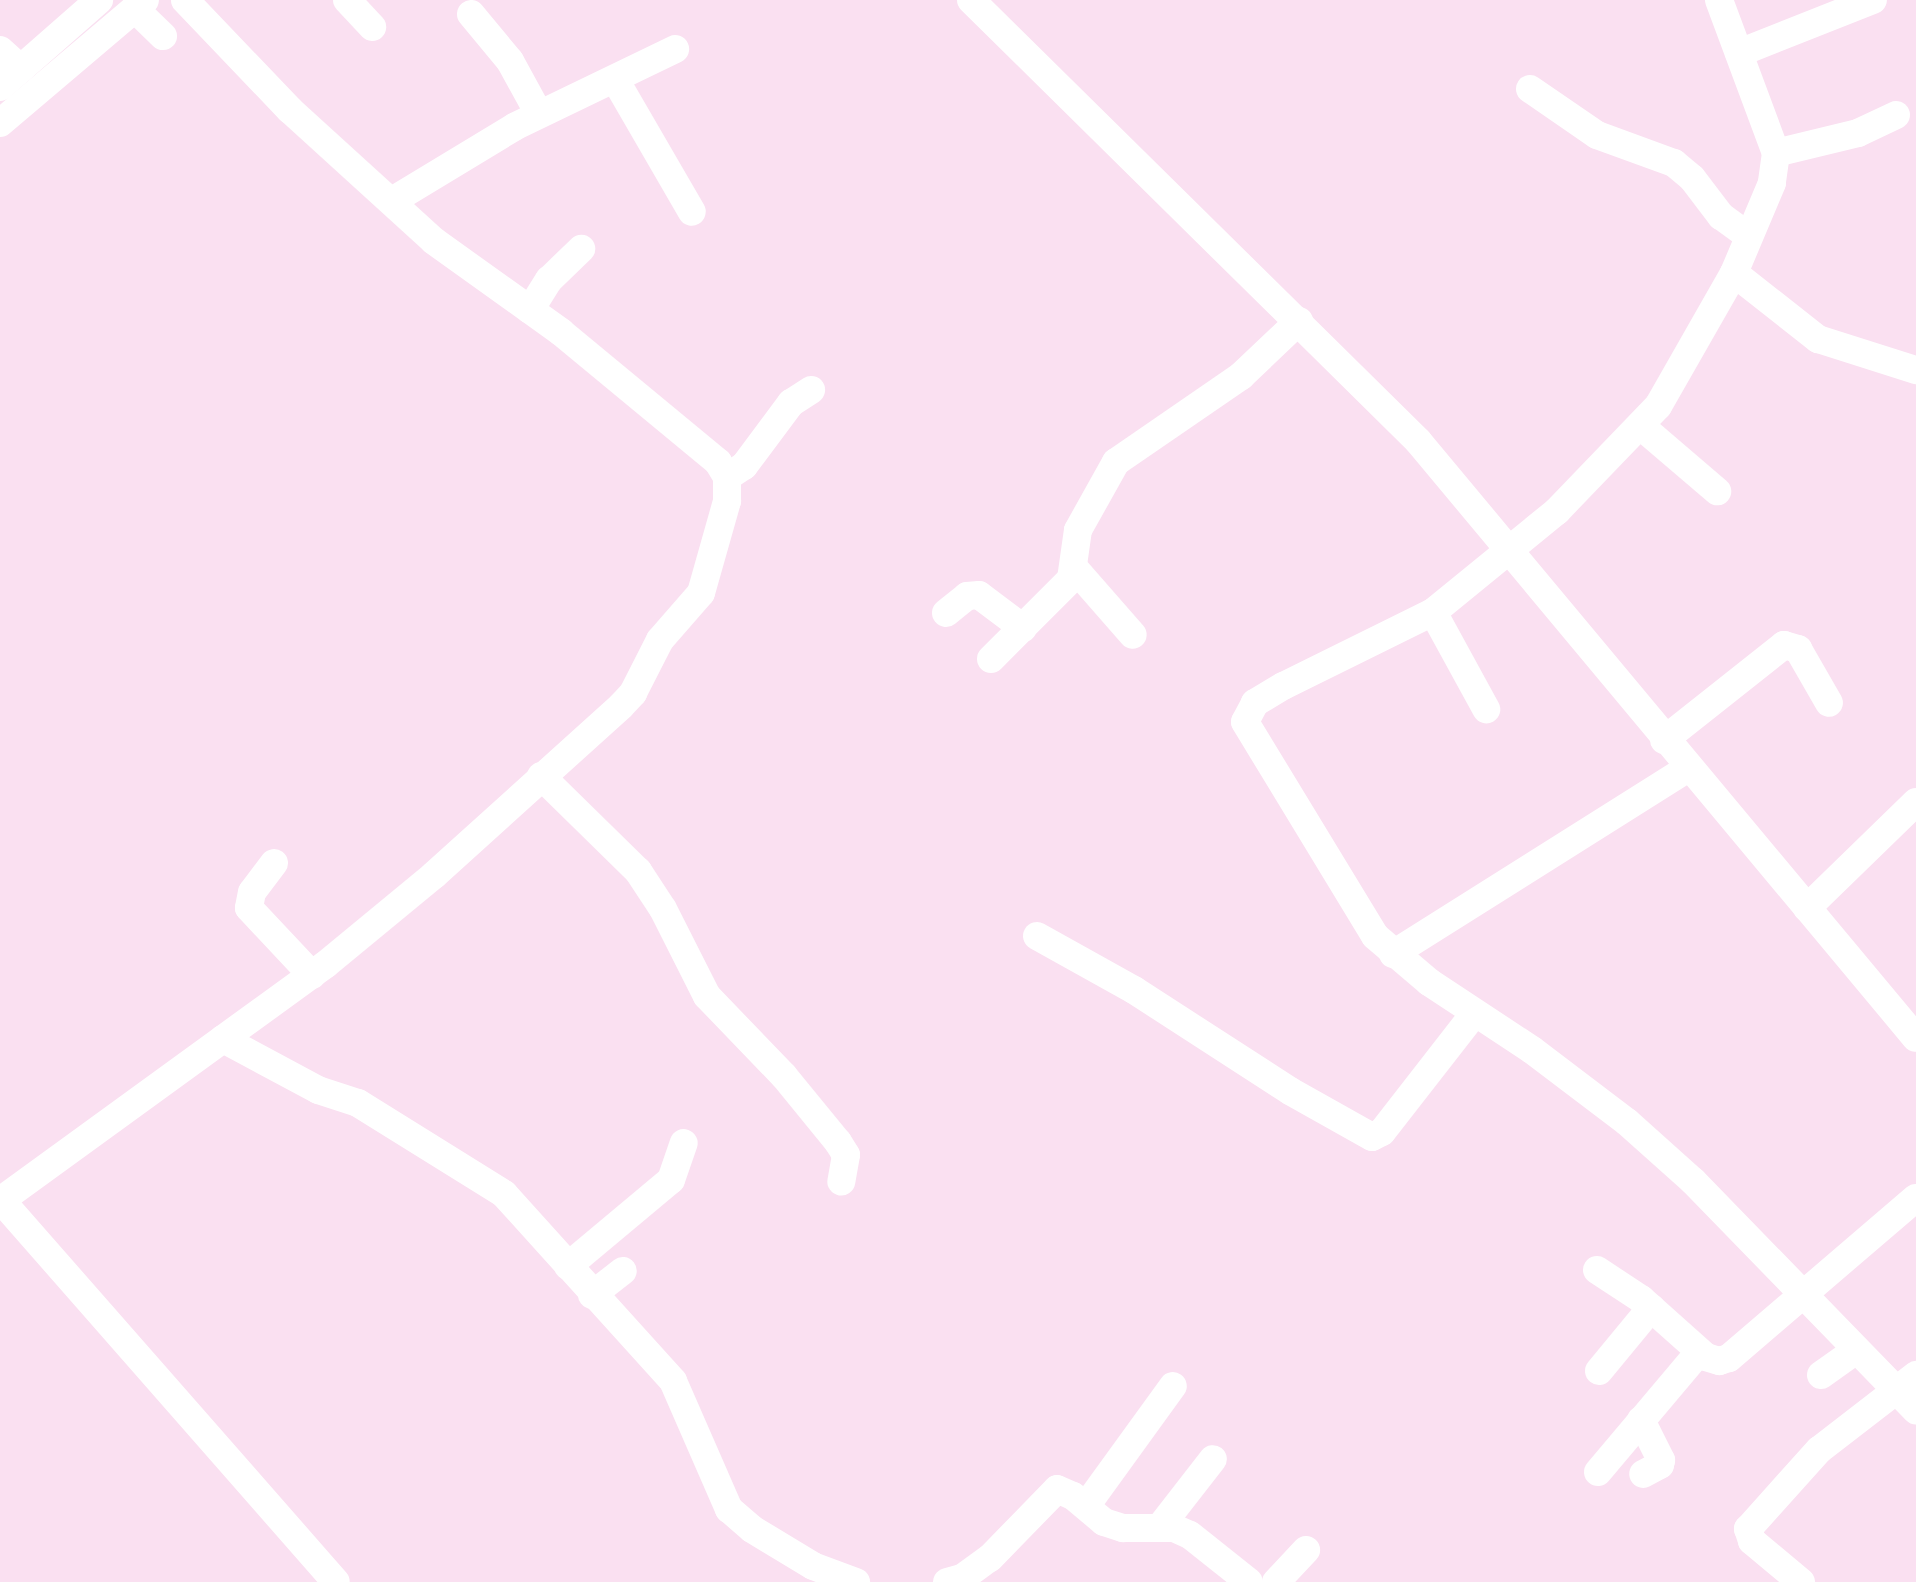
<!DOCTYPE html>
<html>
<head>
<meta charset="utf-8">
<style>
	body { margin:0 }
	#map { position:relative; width:1916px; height:1582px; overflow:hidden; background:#fae0f1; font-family:Merriweather,serif }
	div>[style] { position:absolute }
	.minor>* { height:28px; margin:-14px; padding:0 14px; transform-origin:14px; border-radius:14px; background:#fff }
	span { translate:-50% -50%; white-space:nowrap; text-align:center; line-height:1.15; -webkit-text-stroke:5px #fff; paint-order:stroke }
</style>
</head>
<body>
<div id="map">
	<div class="minor">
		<div style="left:347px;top:0;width:37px;rotate:47deg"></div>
		<div style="left:971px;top:0;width:628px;rotate:44.61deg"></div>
		<div style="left:1418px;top:441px;width:777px;rotate:50.17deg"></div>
		<div style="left:1719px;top:0;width:163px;rotate:69.6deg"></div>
		<div style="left:1776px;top:153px;width:30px;rotate:98deg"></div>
		<div style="left:1772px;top:183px;width:98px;rotate:112.9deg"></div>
		<div style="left:1734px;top:273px;width:107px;rotate:38.2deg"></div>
		<div style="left:1818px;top:339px;width:103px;rotate:17.6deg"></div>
		<div style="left:135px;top:9px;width:39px;rotate:44deg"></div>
		<div style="left:471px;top:14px;width:61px;rotate:50.3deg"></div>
		<div style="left:510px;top:61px;width:60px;rotate:61.3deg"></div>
		<div style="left:0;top:50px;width:28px;rotate:42deg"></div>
		<div style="left:1739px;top:53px;width:144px;rotate:-21.6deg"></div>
		<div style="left:616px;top:81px;width:151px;rotate:59.9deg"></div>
		<div style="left:0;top:87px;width:132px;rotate:-41.3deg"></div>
		<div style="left:1530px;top:89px;width:81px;rotate:34.5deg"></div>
		<div style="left:1597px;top:135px;width:82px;rotate:20deg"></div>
		<div style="left:1674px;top:163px;width:23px;rotate:40deg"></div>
		<div style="left:1692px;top:178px;width:48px;rotate:52.7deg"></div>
		<div style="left:1721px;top:216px;width:34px;rotate:36deg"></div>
		<div style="left:0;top:123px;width:190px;rotate:-40.3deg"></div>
		<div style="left:1776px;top:153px;width:84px;rotate:-13.7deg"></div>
		<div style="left:1858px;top:133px;width:42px;rotate:-25.3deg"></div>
		<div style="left:392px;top:201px;width:143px;rotate:-31.2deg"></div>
		<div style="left:514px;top:127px;width:179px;rotate:-25.8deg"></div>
		<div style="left:1734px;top:273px;width:153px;rotate:119.7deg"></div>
		<div style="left:1658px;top:406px;width:146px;rotate:133.9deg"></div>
		<div style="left:1557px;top:511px;width:160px;rotate:140.8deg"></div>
		<div style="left:1433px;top:612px;width:167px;rotate:153.7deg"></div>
		<div style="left:1283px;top:686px;width:33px;rotate:149deg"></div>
		<div style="left:1255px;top:703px;width:21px;rotate:118deg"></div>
		<div style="left:1245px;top:722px;width:250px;rotate:58.7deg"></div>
		<div style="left:1375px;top:936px;width:71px;rotate:40.4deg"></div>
		<div style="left:1429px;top:982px;width:123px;rotate:33.4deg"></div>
		<div style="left:1532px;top:1050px;width:119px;rotate:37.2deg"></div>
		<div style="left:1627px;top:1122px;width:89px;rotate:41.8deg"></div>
		<div style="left:1693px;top:1181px;width:320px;rotate:45.8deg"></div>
		<div style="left:530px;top:310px;width:36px;rotate:-58deg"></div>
		<div style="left:549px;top:280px;width:45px;rotate:-44.1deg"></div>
		<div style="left:1642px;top:427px;width:99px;rotate:40.5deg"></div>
		<div style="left:727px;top:477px;width:20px;rotate:-33deg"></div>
		<div style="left:744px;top:466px;width:79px;rotate:-53.3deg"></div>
		<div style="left:791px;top:403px;width:24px;rotate:-33deg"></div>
		<div style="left:1076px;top:570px;width:86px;rotate:48.8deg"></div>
		<div style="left:1433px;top:612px;width:111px;rotate:61.3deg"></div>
		<div style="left:946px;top:613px;width:27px;rotate:-39deg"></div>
		<div style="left:967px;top:596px;width:12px;rotate:-5deg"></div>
		<div style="left:979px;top:595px;width:55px;rotate:36.9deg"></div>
		<div style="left:991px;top:659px;width:113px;rotate:-45deg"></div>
		<div style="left:1071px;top:579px;width:49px;rotate:-81.9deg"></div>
		<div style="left:1078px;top:530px;width:78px;rotate:-60.8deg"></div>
		<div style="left:1116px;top:462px;width:152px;rotate:-34.5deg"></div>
		<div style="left:1241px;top:376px;width:80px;rotate:-43.5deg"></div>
		<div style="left:1664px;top:740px;width:153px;rotate:-38.4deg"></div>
		<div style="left:1784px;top:645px;width:15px;rotate:16deg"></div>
		<div style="left:1798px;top:649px;width:62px;rotate:60.1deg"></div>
		<div style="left:541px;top:776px;width:136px;rotate:44.4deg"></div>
		<div style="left:638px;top:871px;width:45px;rotate:56.7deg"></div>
		<div style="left:663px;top:909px;width:97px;rotate:63.2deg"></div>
		<div style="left:707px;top:996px;width:111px;rotate:46.1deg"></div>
		<div style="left:784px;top:1076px;width:85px;rotate:50.7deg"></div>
		<div style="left:838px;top:1142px;width:15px;rotate:58deg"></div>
		<div style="left:846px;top:1155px;width:27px;rotate:100deg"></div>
		<div style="left:274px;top:863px;width:36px;rotate:127deg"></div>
		<div style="left:252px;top:892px;width:16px;rotate:101deg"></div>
		<div style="left:249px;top:908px;width:92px;rotate:46.8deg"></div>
		<div style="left:1807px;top:908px;width:152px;rotate:-44.2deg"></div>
		<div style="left:1037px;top:936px;width:111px;rotate:29.1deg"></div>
		<div style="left:1134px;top:990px;width:186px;rotate:32.9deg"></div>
		<div style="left:1290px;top:1091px;width:94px;rotate:29.3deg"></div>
		<div style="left:1372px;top:1137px;width:11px;rotate:-27deg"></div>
		<div style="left:1382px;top:1132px;width:150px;rotate:-52.1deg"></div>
		<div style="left:1393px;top:954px;width:349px;rotate:-32.2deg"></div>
		<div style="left:223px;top:1039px;width:108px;rotate:28.2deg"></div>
		<div style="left:318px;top:1090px;width:42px;rotate:18deg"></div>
		<div style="left:358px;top:1103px;width:172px;rotate:31.9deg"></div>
		<div style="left:504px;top:1194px;width:252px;rotate:47.9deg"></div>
		<div style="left:673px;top:1381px;width:140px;rotate:66.4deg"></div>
		<div style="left:729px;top:1509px;width:30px;rotate:41deg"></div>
		<div style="left:752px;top:1529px;width:71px;rotate:31.2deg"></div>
		<div style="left:813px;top:1566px;width:46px;rotate:20.4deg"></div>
		<div style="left:0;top:1199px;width:509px;rotate:48.74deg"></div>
		<div style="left:0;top:1201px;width:402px;rotate:-36deg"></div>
		<div style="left:325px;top:965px;width:141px;rotate:-39.5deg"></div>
		<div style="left:434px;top:875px;width:252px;rotate:-42.1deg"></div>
		<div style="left:621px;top:706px;width:18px;rotate:-47deg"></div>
		<div style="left:633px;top:693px;width:59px;rotate:-63deg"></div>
		<div style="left:660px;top:640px;width:62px;rotate:-48.9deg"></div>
		<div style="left:701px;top:593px;width:96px;rotate:-74.2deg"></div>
		<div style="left:727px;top:501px;width:24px;rotate:-90deg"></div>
		<div style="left:727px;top:477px;width:17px;rotate:-121deg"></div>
		<div style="left:718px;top:462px;width:204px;rotate:-140.4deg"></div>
		<div style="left:561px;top:332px;width:156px;rotate:-144.4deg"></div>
		<div style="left:434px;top:241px;width:195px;rotate:-137.7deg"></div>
		<div style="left:290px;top:110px;width:152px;rotate:-133.7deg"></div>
		<div style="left:568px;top:1266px;width:134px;rotate:-39.9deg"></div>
		<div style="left:671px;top:1180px;width:39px;rotate:-71deg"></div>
		<div style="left:1597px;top:1270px;width:53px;rotate:33.4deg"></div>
		<div style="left:1641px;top:1299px;width:87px;rotate:41.7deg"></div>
		<div style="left:1706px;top:1357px;width:14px;rotate:17deg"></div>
		<div style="left:1719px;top:1361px;width:10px;rotate:-17deg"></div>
		<div style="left:1729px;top:1358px;width:246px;rotate:-40.6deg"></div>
		<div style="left:592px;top:1295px;width:39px;rotate:-38deg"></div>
		<div style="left:1599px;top:1371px;width:82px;rotate:-50.5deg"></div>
		<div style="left:1821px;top:1375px;width:43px;rotate:-35.5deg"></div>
		<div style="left:1641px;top:1420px;width:45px;rotate:63.4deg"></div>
		<div style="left:1661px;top:1460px;width:5px;rotate:101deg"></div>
		<div style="left:1660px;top:1465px;width:19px;rotate:152deg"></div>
		<div style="left:1598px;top:1472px;width:157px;rotate:-49.9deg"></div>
		<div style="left:1086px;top:1506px;width:148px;rotate:-54.1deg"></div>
		<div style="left:1160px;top:1527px;width:86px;rotate:-52.1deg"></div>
		<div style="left:947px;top:1582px;width:16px;rotate:-15deg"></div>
		<div style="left:962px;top:1578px;width:34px;rotate:-36deg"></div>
		<div style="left:990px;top:1558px;width:96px;rotate:-45.8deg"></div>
		<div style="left:1057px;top:1489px;width:17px;rotate:24deg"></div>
		<div style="left:1073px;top:1496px;width:40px;rotate:40deg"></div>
		<div style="left:1104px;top:1522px;width:20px;rotate:18deg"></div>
		<div style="left:1123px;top:1528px;width:51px"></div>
		<div style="left:1174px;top:1528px;width:17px;rotate:24deg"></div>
		<div style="left:1190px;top:1535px;width:75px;rotate:38.5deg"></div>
		<div style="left:1276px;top:1582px;width:44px;rotate:-46.8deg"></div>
		<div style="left:1801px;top:1582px;width:64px;rotate:-140.1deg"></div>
		<div style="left:1752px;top:1541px;width:13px;rotate:-108deg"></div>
		<div style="left:1748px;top:1529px;width:106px;rotate:-48.1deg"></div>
		<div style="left:1819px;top:1450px;width:123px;rotate:-37.7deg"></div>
	</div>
</div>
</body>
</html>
